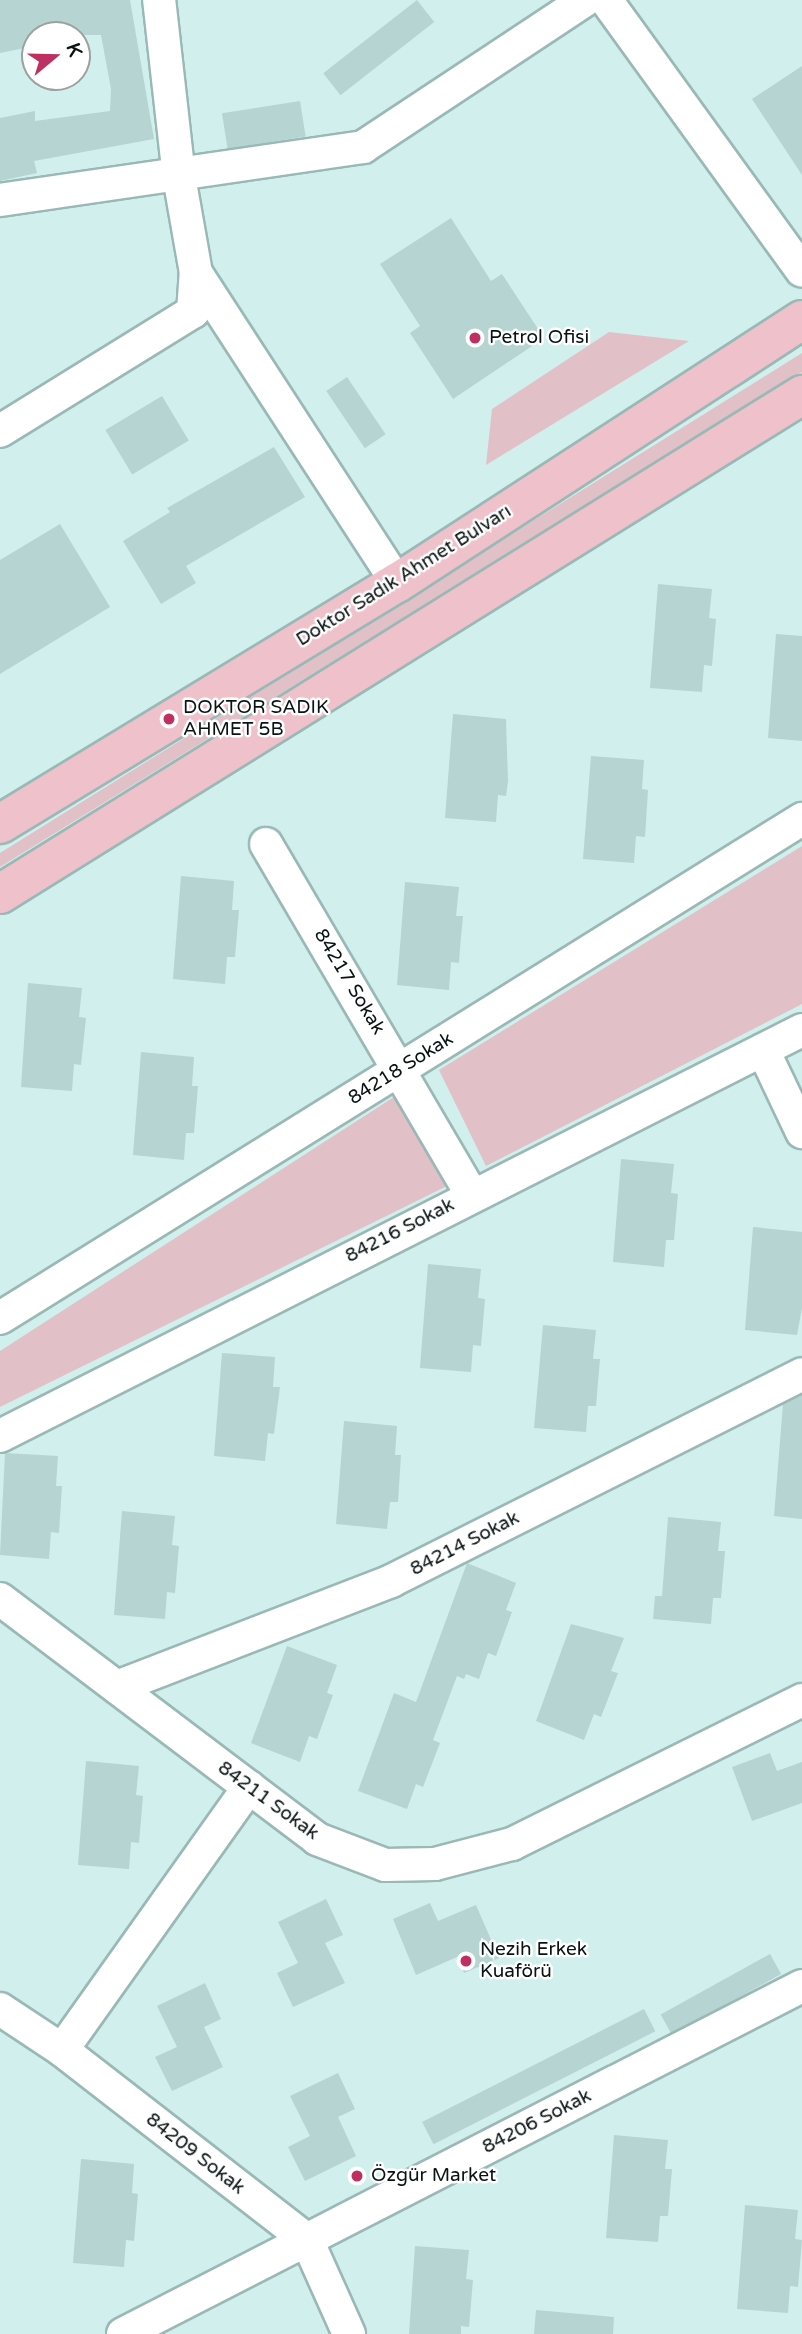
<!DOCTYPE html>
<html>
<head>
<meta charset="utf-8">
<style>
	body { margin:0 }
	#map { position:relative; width:802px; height:2334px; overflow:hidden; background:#d0efed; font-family:"Varela Round",sans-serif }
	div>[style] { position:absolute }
	.green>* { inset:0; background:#e1c0c7 }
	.building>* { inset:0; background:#b6d4d2; transform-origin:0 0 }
	.roads { filter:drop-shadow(2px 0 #9ab8b6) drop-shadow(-2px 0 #9ab8b6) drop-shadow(0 2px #9ab8b6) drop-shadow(0 -2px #9ab8b6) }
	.street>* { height:32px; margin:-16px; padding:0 16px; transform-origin:16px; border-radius:16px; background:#fff }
	.primary>* { height:38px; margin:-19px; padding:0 19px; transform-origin:19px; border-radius:19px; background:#eec1cb }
	.dots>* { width:19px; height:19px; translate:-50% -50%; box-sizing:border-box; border:4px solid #fff; border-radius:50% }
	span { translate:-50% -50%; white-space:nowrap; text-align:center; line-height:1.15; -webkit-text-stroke:5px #fff; paint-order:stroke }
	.poi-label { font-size:19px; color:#081312 }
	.left { translate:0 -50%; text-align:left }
	.street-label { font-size:19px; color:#081312 }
	.north { position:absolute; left:21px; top:21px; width:70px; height:70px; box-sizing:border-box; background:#fff; border:2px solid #9ca1a0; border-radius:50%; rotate:71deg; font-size:19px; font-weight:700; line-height:28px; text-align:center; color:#081312 }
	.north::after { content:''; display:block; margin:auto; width:24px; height:32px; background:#be3061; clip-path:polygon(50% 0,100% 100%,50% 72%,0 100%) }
</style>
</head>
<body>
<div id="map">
	<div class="green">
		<div style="clip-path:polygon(609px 332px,689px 341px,486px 465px,492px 409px)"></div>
		<div style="clip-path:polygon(802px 353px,802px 372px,0 867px,0 853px)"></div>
		<div style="clip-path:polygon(802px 846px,802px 1004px,486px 1166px,439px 1070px)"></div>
		<div style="clip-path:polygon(397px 1095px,449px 1185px,0 1407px,0 1351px)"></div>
	</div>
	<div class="building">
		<div style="clip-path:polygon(0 0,130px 0,154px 139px,34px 161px,37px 173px,0 181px,0 118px,35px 111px,35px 121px,110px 111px,111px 89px,101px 35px,35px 35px,35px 46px,0 53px)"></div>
		<div style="left:417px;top:0;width:28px;height:119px;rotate:52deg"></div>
		<div style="clip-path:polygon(802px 66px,802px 175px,752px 99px)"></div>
		<div style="left:300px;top:101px;width:36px;height:79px;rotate:81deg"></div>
		<div style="clip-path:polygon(451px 218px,491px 281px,502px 274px,544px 338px,453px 399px,410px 333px,420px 326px,380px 264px)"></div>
		<div style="left:347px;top:377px;width:69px;height:25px;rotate:56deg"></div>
		<div style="left:162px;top:396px;width:52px;height:66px;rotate:59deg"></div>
		<div style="clip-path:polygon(274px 447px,305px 497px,186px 566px,196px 583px,161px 604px,123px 541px,170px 512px,167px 508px)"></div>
		<div style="clip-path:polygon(60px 524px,110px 607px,0 674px,0 560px)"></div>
		<div style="clip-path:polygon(658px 584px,712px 589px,709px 618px,716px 619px,712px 666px,704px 665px,702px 692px,650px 688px)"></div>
		<div style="clip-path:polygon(776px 634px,802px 636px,802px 741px,768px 738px)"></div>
		<div style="clip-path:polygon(453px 714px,506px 719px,508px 781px,506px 796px,498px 795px,496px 822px,445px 818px)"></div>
		<div style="clip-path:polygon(591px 756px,644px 760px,642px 789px,648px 790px,645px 837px,636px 836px,634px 863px,583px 859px)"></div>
		<div style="clip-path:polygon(181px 876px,234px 881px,232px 910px,239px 910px,235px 957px,227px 957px,225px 984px,173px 979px)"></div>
		<div style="clip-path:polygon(405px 882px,459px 887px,456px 916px,463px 916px,460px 948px,459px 963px,451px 962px,449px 990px,397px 985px)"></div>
		<div style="clip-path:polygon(28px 983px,82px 988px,79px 1017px,86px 1018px,81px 1065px,74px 1064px,72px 1091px,21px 1087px)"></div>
		<div style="clip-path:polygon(141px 1052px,194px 1057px,192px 1086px,198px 1086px,194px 1133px,186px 1133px,184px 1160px,133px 1155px)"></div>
		<div style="clip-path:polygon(621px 1159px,674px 1164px,671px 1193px,678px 1194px,674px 1240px,666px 1240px,664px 1267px,613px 1262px)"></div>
		<div style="clip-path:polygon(753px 1227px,802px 1232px,802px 1308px,797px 1335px,745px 1330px)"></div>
		<div style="clip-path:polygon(428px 1264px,481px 1269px,478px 1298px,485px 1299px,481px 1346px,473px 1345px,471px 1372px,420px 1368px)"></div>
		<div style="clip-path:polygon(543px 1325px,596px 1330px,593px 1359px,600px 1359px,596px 1406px,588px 1406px,586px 1432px,534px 1428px)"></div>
		<div style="clip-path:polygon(222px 1353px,275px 1357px,273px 1387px,280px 1387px,274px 1434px,268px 1433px,265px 1461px,214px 1456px)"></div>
		<div style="clip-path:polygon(802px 1395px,802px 1519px,774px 1516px,783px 1404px)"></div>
		<div style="clip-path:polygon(344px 1421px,397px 1426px,395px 1455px,401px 1455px,398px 1502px,390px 1502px,387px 1529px,336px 1524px)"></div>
		<div style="clip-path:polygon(5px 1453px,58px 1456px,56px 1486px,62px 1486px,59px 1533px,51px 1532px,49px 1559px,0 1555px)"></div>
		<div style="clip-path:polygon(122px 1511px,175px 1516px,172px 1545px,179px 1546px,175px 1593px,167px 1592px,165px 1619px,114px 1615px)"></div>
		<div style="clip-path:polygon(668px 1517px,721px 1522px,718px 1551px,725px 1551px,721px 1598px,713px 1598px,711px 1624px,653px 1619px,655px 1596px,662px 1596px)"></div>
		<div style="clip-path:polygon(467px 1563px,516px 1583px,506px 1610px,512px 1612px,496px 1656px,488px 1653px,479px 1679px,466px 1674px,464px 1679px,457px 1676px,433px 1740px,440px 1743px,423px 1787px,416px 1784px,407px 1809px,358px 1791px,394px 1693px,416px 1702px)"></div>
		<div style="clip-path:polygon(571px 1624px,624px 1638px,611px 1671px,618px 1673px,601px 1717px,594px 1714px,584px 1740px,536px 1721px)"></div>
		<div style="clip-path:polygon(287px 1646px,337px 1665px,327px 1693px,333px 1695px,317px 1739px,309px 1736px,300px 1762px,251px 1743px)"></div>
		<div style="clip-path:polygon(770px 1753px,777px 1771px,802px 1762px,802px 1803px,752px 1821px,732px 1767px)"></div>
		<div style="clip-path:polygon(86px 1761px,139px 1766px,136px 1795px,143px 1796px,139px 1843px,131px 1842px,129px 1869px,78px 1865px)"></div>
		<div style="clip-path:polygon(326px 1899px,343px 1935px,325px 1943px,345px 1983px,293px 2007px,277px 1973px,298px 1963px,278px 1922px)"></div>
		<div style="clip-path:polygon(430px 1903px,438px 1921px,476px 1905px,499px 1958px,464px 1973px,457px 1957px,416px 1975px,393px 1919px)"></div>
		<div style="left:770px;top:1954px;width:23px;height:125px;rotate:61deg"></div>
		<div style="clip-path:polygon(205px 1983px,221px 2019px,204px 2027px,223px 2067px,172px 2091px,155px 2057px,177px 2047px,157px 2006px)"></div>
		<div style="left:644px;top:2009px;width:25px;height:249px;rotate:63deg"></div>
		<div style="clip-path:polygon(338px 2073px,355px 2109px,338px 2117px,356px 2156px,305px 2181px,288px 2147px,310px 2136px,290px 2096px)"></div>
		<div style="clip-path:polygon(614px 2135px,668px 2140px,665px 2169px,672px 2169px,668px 2216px,660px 2216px,658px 2242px,606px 2238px)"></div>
		<div style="clip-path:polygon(81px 2159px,134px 2164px,132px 2193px,138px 2194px,134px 2241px,126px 2240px,124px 2267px,73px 2263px)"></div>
		<div style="clip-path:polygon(745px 2205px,798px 2210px,795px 2239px,802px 2240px,798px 2287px,790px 2286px,788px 2313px,737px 2309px)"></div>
		<div style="clip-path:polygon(415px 2246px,469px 2250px,466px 2279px,473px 2280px,469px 2327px,461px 2326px,461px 2334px,409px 2334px)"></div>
		<div style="clip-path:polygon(536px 2310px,614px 2317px,613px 2334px,534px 2334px)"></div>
	</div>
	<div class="roads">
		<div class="street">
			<div style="left:606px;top:0;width:334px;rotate:54.1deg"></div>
			<div style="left:0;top:200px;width:367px;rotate:-8.3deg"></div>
			<div style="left:363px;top:147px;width:266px;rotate:-33.5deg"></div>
			<div style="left:196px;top:273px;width:369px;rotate:57deg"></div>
			<div style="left:0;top:431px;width:227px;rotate:-31.7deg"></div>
			<div style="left:193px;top:312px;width:39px;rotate:-86deg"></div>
			<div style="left:196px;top:273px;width:97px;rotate:-100deg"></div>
			<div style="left:179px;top:177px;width:178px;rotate:-96.4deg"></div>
			<div style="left:266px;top:844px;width:407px;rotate:59.6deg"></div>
			<div style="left:763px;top:1050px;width:91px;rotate:64.6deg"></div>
			<div style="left:0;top:1318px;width:945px;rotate:-31.89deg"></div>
			<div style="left:0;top:1436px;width:899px;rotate:-26.85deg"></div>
			<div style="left:0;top:1599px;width:398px;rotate:37.1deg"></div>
			<div style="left:317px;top:1839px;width:73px;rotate:20.9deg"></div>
			<div style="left:385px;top:1865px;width:50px;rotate:-1.1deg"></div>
			<div style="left:435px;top:1864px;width:80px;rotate:-14.6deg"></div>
			<div style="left:512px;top:1844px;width:324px;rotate:-26.4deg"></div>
			<div style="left:117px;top:1687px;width:294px;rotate:-21.1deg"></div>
			<div style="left:391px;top:1581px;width:460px;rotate:-26.7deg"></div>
			<div style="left:0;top:2009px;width:74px;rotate:33.5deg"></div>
			<div style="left:62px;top:2050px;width:310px;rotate:37.8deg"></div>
			<div style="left:307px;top:2240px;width:103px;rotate:65.9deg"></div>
			<div style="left:62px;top:2050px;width:323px;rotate:-54.6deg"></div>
			<div style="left:123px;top:2334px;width:763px;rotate:-27.14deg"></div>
		</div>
		<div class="primary">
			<div style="left:0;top:824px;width:464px;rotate:-31.3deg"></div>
			<div style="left:397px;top:583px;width:483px;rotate:-33deg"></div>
			<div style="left:0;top:894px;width:945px;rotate:-31.89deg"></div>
		</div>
	</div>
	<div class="dots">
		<div style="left:475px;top:338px;background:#be3061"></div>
		<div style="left:169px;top:719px;background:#be3061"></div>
		<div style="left:466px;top:1961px;background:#be3061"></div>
		<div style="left:357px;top:2176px;background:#be3061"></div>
	</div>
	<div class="poi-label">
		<span class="left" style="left:489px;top:338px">Petrol Ofisi</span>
		<span class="left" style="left:183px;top:719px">DOKTOR SADIK<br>AHMET 5B</span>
		<span class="left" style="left:480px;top:1961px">Nezih Erkek<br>Kuaförü</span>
		<span class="left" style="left:371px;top:2176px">Özgür Market</span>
	</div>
	<div class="street-label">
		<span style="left:404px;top:576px;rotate:-32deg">Doktor Sadık Ahmet Bulvarı</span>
		<span style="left:349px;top:982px;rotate:59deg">84217 Sokak</span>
		<span style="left:401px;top:1069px;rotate:-32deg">84218 Sokak</span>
		<span style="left:400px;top:1231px;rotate:-27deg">84216 Sokak</span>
		<span style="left:465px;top:1544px;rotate:-27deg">84214 Sokak</span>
		<span style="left:268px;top:1801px;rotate:36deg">84211 Sokak</span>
		<span style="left:537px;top:2122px;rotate:-27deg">84206 Sokak</span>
		<span style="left:195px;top:2154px;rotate:38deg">84209 Sokak</span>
	</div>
	<div class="north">K</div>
</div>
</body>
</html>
